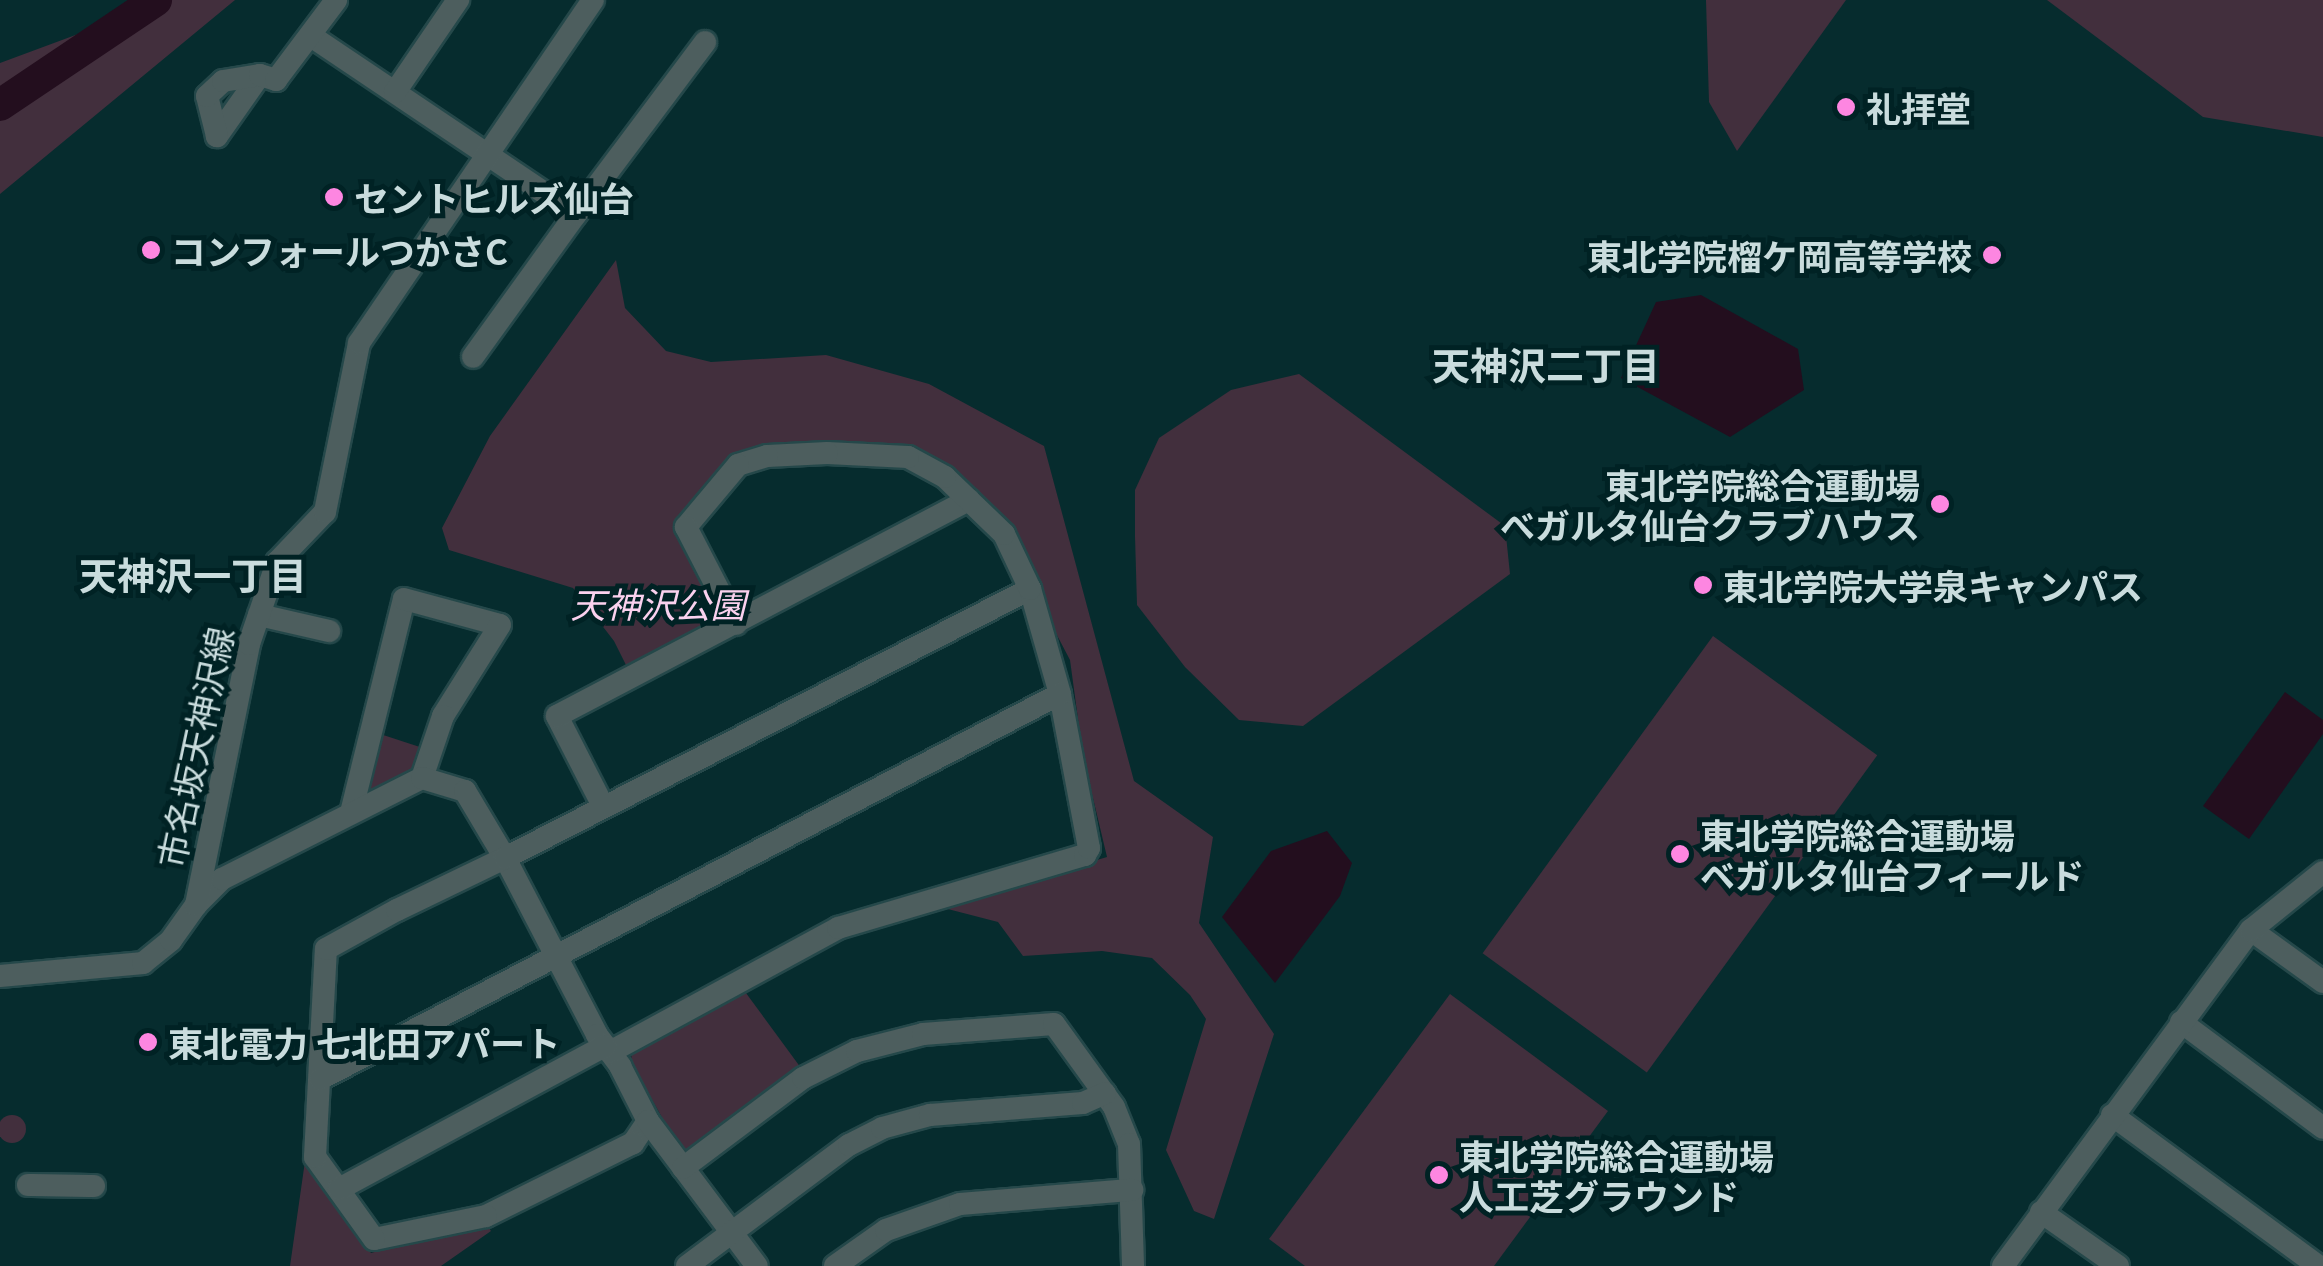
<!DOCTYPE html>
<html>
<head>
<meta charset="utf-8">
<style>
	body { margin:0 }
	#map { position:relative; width:2323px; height:1266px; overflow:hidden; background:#062c2e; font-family:Georgia,"Noto Sans JP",serif }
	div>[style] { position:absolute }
	.green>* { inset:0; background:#422f3d; transform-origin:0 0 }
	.round { border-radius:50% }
	.water>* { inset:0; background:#230e1e }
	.river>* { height:32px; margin:-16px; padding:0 16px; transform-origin:16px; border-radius:16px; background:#230e1e }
	.roads { filter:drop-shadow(2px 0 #25484a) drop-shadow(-2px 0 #25484a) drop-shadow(0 2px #25484a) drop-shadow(0 -2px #25484a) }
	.minor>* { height:22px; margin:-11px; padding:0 11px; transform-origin:11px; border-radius:11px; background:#4d5e5e }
	.dots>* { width:28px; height:28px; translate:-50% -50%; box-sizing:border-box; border:5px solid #002224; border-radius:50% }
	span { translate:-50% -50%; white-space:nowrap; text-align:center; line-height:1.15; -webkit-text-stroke:10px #002224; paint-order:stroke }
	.poi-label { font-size:35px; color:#c9dcdd; font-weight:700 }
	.left { translate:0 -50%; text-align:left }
	.right { translate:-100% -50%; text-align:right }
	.park-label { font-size:35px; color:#fad1ee; font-style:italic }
	.street-label { font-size:35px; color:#c9dcdd }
	.neighbourhood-label { font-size:38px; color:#c9dcdd; font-weight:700 }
</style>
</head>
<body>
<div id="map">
	<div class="green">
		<div style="clip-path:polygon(150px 0,235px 0,0 194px,0 63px,124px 17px)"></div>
		<div style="clip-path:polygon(1706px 0,1846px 0,1737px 151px,1709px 102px)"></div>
		<div style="clip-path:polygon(2047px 0,2323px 0,2323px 137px,2203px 117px)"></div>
		<div style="clip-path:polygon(616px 260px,625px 308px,666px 351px,711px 362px,826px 355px,929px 384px,1044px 446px,1134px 781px,1213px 837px,1199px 923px,1274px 1034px,1214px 1219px,1194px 1211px,1166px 1150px,1206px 1019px,1190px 995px,1152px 958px,1102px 951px,1023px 956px,998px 922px,940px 907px,1107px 857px,1083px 756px,1070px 660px,1004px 534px,908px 457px,738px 465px,686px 527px,736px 624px,632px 677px,614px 641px,573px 588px,449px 550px,442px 528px,490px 436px)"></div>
		<div style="clip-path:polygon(1299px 374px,1505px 526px,1510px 574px,1303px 726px,1239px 720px,1185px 667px,1137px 605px,1135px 536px,1135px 490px,1159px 438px,1231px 390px)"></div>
		<div style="left:1713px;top:636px;width:203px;height:392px;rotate:36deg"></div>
		<div style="clip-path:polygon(371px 731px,429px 750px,422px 778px,351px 813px)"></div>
		<div style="clip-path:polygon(743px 989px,801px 1068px,692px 1151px,679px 1148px,631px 1062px,632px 1049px)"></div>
		<div style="clip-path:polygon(1450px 994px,1608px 1111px,1494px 1266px,1305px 1266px,1269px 1239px)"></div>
		<div class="round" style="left:-2px;top:1115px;width:28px;height:28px"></div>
		<div style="clip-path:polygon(305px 1161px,371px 1253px,484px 1221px,491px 1231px,441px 1266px,290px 1266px)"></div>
	</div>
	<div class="water">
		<div style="clip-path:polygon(1701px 295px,1798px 349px,1804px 390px,1730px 437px,1621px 378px,1656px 302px)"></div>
		<div style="clip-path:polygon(2285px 692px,2323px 720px,2323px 734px,2249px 839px,2203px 806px)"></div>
		<div style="clip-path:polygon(1327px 831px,1352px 863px,1340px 896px,1275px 983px,1222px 917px,1271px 851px)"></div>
	</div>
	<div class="river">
		<div style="left:0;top:105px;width:188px;rotate:-33.9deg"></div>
	</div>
	<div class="roads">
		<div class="minor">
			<div style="left:311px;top:36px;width:319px;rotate:33.9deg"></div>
			<div style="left:576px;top:214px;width:176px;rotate:125.8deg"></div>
			<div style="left:260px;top:75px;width:75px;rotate:125.2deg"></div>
			<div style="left:217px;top:136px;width:41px;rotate:-104deg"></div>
			<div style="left:207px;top:96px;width:22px;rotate:-43deg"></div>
			<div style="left:223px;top:81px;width:37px;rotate:-9deg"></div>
			<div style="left:260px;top:75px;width:17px;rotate:17deg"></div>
			<div style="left:276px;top:80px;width:100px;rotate:-53.1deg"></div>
			<div style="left:395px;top:92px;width:112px;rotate:-55.6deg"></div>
			<div style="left:576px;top:214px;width:215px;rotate:-53.1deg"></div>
			<div style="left:259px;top:615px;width:72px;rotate:12.9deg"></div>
			<div style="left:603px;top:806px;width:101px;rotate:-117.1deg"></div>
			<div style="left:557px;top:716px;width:465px;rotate:-27.7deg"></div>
			<div style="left:351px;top:813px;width:220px;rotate:-76.1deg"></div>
			<div style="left:404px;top:599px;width:99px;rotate:15.2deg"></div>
			<div style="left:500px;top:625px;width:107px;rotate:122.1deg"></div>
			<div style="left:443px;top:716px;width:65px;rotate:108.7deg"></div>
			<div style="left:196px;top:905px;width:37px;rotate:-45deg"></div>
			<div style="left:222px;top:879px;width:224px;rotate:-26.8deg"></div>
			<div style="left:422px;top:778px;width:45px;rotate:16.8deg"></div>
			<div style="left:465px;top:791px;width:78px;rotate:59.2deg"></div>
			<div style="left:505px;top:858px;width:199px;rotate:62.5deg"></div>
			<div style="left:597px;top:1035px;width:39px;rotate:53deg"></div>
			<div style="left:620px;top:1066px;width:62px;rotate:63deg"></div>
			<div style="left:648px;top:1121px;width:27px;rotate:124deg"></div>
			<div style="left:633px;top:1143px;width:164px;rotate:153.6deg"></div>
			<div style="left:486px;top:1216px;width:114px;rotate:168.4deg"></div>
			<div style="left:374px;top:1239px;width:101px;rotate:-125.7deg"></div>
			<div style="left:315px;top:1157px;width:208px;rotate:-87deg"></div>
			<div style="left:326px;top:949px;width:81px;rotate:-28.8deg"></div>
			<div style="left:397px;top:910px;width:120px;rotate:-25.7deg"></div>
			<div style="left:505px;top:858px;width:590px;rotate:-27.13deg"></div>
			<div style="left:2251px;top:930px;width:89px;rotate:35.8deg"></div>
			<div style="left:0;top:976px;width:144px;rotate:-5.2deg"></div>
			<div style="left:143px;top:963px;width:36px;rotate:-39deg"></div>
			<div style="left:171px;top:940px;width:43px;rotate:-54.5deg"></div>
			<div style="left:196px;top:905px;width:266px;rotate:-78.5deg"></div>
			<div style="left:249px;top:644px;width:87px;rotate:-71.1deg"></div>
			<div style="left:277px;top:562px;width:69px;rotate:-46.2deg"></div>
			<div style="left:325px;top:512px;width:172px;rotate:-78.6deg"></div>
			<div style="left:359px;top:343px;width:415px;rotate:-55.7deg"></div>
			<div style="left:2181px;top:1022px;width:177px;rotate:36.7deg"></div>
			<div style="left:610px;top:1052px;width:260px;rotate:-28.5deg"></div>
			<div style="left:838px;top:928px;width:258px;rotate:-16.5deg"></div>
			<div style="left:1085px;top:855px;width:8px;rotate:-60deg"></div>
			<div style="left:1089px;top:848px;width:157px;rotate:-100.7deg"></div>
			<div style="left:1060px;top:694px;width:109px;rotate:-105.9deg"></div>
			<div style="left:1030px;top:589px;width:61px;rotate:-115.3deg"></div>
			<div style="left:1004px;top:534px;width:82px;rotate:-136deg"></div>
			<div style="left:945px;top:477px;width:42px;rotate:-151.6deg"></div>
			<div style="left:908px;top:457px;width:81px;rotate:-177.2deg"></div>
			<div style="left:827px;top:453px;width:60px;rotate:177.1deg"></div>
			<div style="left:767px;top:456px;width:30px;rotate:163deg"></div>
			<div style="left:738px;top:465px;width:81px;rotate:130deg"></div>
			<div style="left:686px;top:527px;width:109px;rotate:62.7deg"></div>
			<div style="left:320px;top:1079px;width:834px;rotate:-27.49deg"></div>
			<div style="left:2112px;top:1115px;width:255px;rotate:36.2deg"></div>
			<div style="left:648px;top:1121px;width:181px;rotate:53.1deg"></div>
			<div style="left:683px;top:1168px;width:150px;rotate:-36.9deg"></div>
			<div style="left:803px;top:1078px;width:60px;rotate:-26.6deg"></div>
			<div style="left:857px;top:1051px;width:68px;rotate:-14.4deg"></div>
			<div style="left:923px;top:1034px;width:131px;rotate:-4.4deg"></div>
			<div style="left:1054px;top:1024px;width:102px;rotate:54.1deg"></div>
			<div style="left:1114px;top:1107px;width:40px;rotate:68deg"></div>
			<div style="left:1129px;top:1144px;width:122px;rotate:88.1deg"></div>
			<div style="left:28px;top:1185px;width:66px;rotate:0.9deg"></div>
			<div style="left:339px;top:1189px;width:302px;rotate:-28.3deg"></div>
			<div style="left:2041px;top:1212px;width:94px;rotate:35deg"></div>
			<div style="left:687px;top:1266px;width:202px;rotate:-36.8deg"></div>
			<div style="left:849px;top:1145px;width:37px;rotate:-27deg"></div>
			<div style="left:882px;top:1128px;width:50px;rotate:-15.2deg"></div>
			<div style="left:930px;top:1115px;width:153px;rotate:-4.5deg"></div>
			<div style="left:1083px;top:1103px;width:24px;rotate:-24deg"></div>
			<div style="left:835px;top:1266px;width:62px;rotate:-35.2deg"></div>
			<div style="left:886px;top:1230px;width:78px;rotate:-19.4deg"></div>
			<div style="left:960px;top:1204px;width:173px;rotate:-4.7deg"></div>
			<div style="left:2003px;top:1266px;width:418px;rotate:-53.6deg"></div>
			<div style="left:2251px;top:930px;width:92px;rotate:-38.9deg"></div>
		</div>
	</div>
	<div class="dots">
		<div style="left:1846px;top:107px;background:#fd86e1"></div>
		<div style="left:334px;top:197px;background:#fd86e1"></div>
		<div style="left:151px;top:250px;background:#fd86e1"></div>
		<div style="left:1992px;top:255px;background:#fd86e1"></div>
		<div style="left:1940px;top:504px;background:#fd86e1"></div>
		<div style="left:1703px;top:585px;background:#fd86e1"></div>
		<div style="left:1680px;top:854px;background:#fd86e1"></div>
		<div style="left:148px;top:1042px;background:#fd86e1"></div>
		<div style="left:1439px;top:1175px;background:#fd86e1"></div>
	</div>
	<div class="poi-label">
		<span class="left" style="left:1866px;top:107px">礼拝堂</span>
		<span class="left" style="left:354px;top:197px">セントヒルズ仙台</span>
		<span class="left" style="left:171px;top:250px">コンフォールつかさC</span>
		<span class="right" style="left:1972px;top:255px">東北学院榴ケ岡高等学校</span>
		<span class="right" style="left:1920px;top:504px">東北学院総合運動場<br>べガルタ仙台クラブハウス</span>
		<span class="left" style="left:1723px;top:585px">東北学院大学泉キャンパス</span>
		<span class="left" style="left:1700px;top:854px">東北学院総合運動場<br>ベガルタ仙台フィールド</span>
		<span class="left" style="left:168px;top:1042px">東北電力 七北田アパート</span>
		<span class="left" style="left:1459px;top:1175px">東北学院総合運動場<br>人工芝グラウンド</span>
	</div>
	<div class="park-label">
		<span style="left:658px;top:603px">天神沢公園</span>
	</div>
	<div class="street-label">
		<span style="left:194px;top:747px;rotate:-78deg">市名坂天神沢線</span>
	</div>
	<div class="neighbourhood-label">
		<span style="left:1546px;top:364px">天神沢二丁目</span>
		<span style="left:193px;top:574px">天神沢一丁目</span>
	</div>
</div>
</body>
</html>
